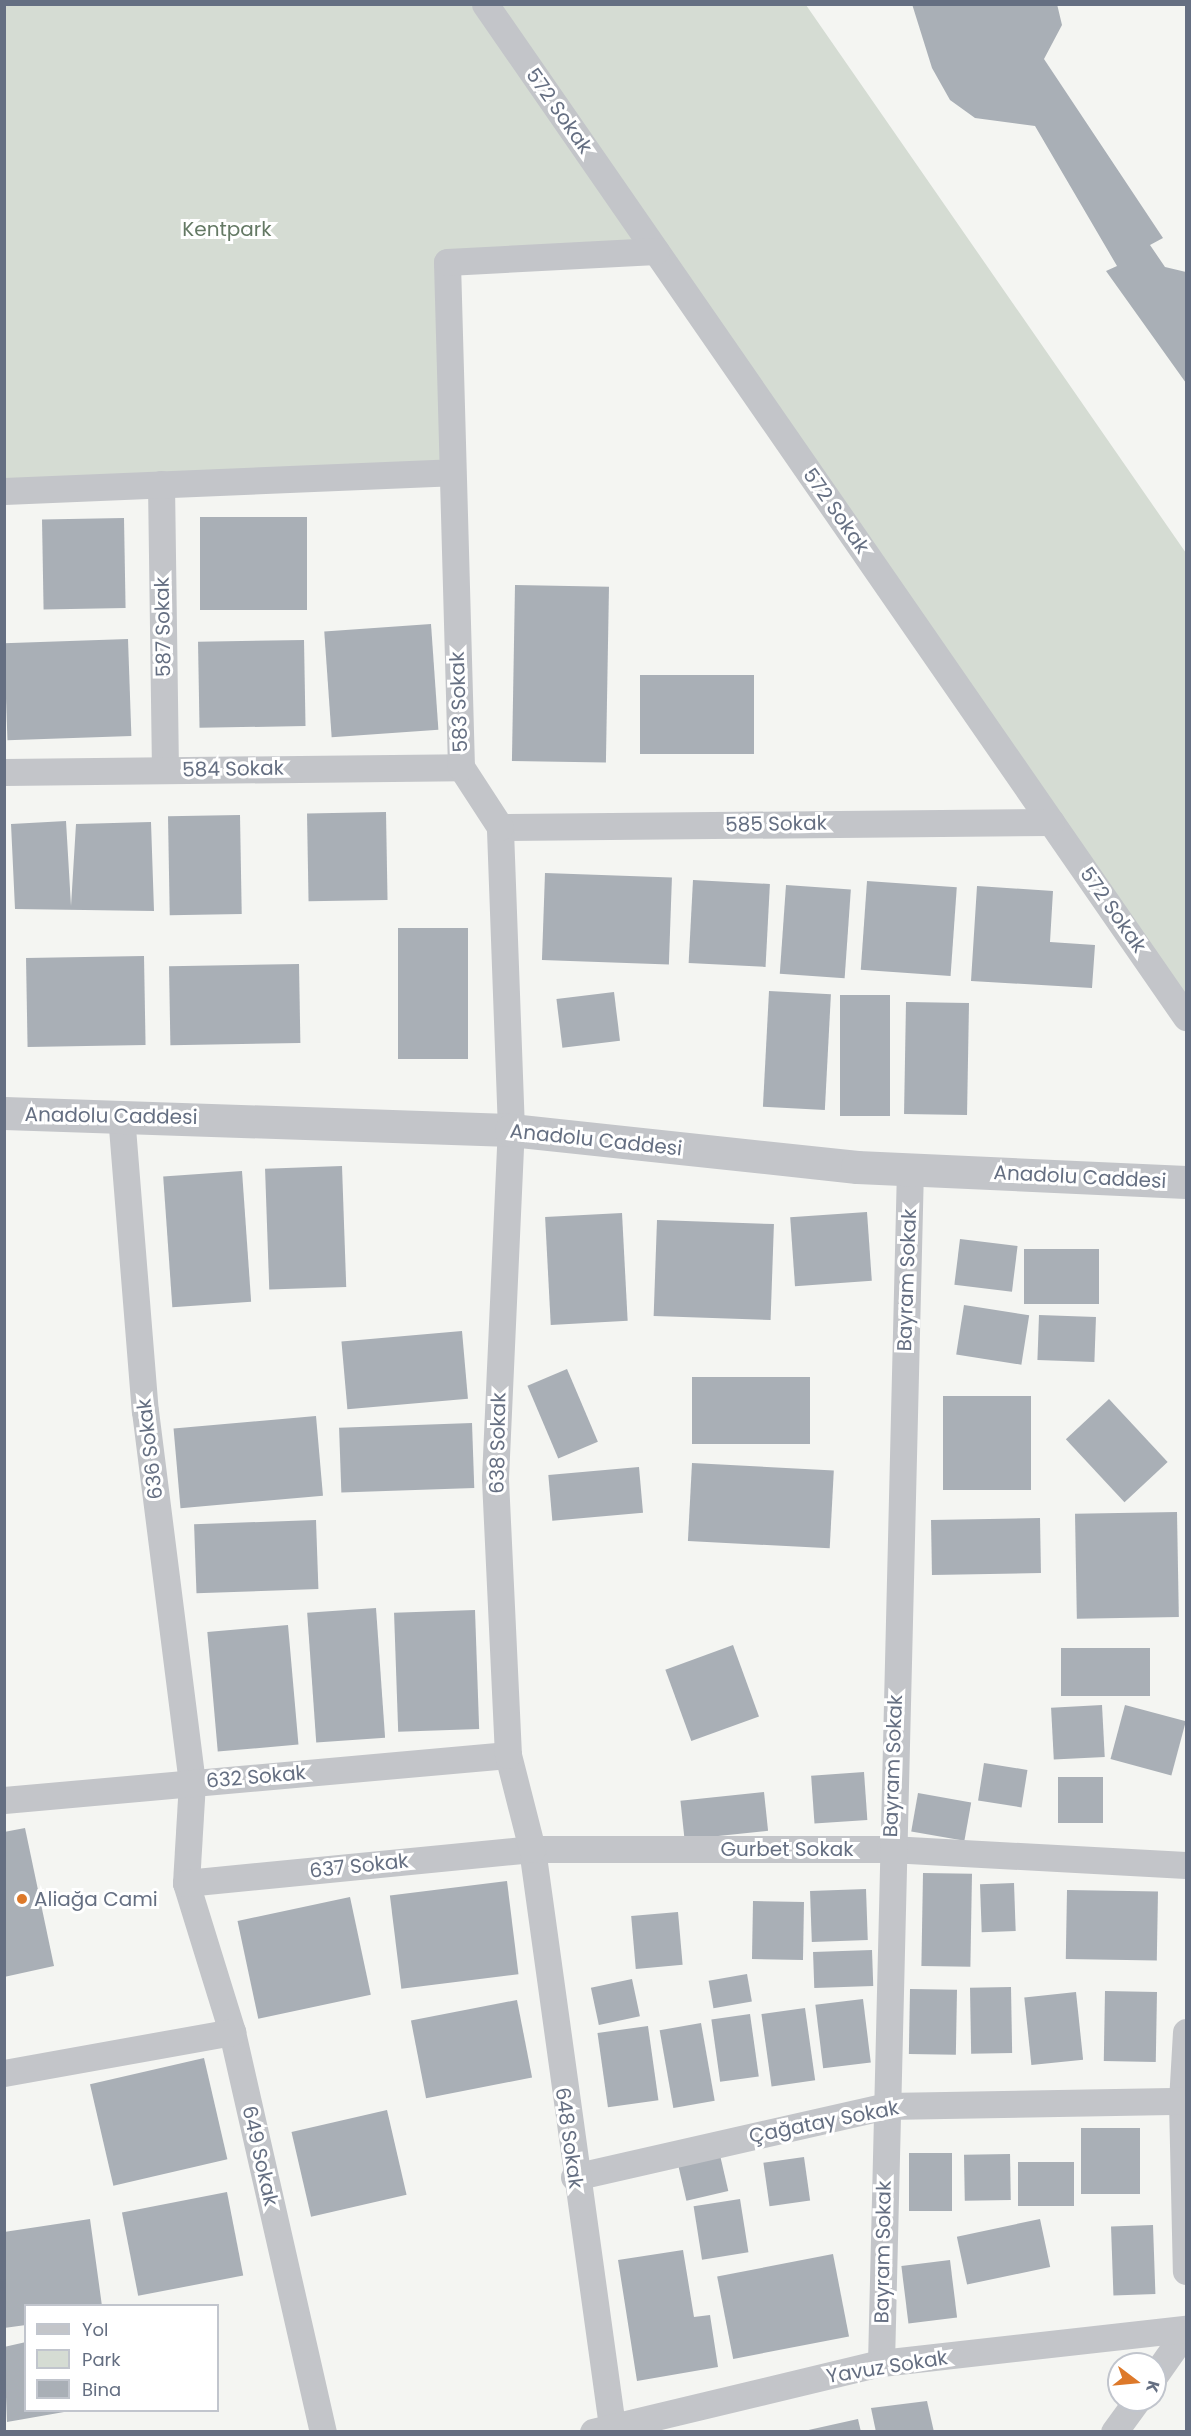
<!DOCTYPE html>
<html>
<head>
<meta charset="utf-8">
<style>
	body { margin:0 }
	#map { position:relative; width:1191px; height:2436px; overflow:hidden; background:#f4f5f2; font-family:Poppins,sans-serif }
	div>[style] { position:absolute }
	.green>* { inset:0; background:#d5dcd3 }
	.building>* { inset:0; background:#a9afb6; transform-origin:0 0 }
	.minor>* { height:27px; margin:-13.5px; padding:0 13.5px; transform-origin:13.5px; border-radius:13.5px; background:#c3c5c9 }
	.tertiary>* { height:33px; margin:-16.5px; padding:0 16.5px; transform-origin:16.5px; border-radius:16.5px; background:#c3c5c9 }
	.dots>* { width:16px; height:16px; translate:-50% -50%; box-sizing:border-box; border:3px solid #fff; border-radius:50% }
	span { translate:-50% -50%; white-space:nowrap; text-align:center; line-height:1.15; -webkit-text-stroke:6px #fff; paint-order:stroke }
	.street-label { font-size:20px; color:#656f82 }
	.park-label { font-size:20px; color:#647964 }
	.poi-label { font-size:20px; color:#656f82 }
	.left { translate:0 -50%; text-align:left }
	.frame { position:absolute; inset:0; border:6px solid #656f82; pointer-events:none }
	.legend { position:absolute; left:24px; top:2304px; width:195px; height:108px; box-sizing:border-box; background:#fff; border:2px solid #c1c5cd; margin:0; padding:8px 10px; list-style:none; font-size:18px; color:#656f82 }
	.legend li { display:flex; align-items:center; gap:12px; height:30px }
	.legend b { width:30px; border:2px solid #c1c5cd }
	.north { position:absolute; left:1107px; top:2352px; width:60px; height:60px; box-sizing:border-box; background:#fff; border:2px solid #c1c5cd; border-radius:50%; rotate:106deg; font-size:16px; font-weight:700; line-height:24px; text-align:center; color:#656f82 }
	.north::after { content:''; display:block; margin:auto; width:21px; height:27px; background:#dd792a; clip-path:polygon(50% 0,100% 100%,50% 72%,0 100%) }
</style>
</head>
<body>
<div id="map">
	<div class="green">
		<div style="clip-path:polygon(4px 5px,806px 5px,1186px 553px,1186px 1017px,656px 251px,447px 262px,452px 472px,5px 491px)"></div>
	</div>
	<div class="building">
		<div style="clip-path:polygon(912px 4px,1057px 4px,1062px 25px,1044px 59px,1163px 238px,1150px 245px,1165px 267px,1186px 272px,1186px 383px,1106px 271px,1117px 266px,1035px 126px,975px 118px,950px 100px,932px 68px)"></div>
		<div style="left:307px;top:517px;width:93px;height:107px;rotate:90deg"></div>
		<div style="left:124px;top:518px;width:90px;height:82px;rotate:89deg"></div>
		<div style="left:515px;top:585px;width:94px;height:176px;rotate:1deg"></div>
		<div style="left:431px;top:624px;width:106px;height:107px;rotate:86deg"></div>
		<div style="left:128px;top:639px;width:97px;height:124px;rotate:88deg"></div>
		<div style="left:304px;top:640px;width:86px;height:106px;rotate:89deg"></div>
		<div style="left:640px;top:675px;width:114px;height:79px"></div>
		<div style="left:386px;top:812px;width:88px;height:79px;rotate:89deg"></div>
		<div style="left:240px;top:815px;width:99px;height:72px;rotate:89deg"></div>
		<div style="clip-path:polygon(66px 821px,71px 906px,76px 824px,151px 822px,154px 911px,15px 909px,11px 824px)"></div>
		<div style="left:545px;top:873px;width:127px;height:87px;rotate:2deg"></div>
		<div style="left:693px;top:880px;width:77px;height:83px;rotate:3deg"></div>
		<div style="left:867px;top:881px;width:90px;height:89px;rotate:4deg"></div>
		<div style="left:786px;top:885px;width:65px;height:89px;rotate:4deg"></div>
		<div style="clip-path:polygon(977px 886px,1053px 891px,1050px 942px,1095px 945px,1092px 988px,971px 981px)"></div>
		<div style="left:398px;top:928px;width:70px;height:131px"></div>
		<div style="left:144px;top:956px;width:89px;height:118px;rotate:89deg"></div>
		<div style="left:299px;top:964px;width:79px;height:130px;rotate:89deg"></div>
		<div style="left:769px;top:991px;width:62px;height:116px;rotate:3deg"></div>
		<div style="left:614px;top:992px;width:49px;height:58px;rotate:83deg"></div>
		<div style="left:840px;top:995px;width:50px;height:121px"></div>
		<div style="left:906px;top:1002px;width:63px;height:112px;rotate:1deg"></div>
		<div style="left:342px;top:1166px;width:121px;height:77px;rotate:88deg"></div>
		<div style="left:242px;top:1171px;width:131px;height:79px;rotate:86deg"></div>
		<div style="left:867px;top:1212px;width:69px;height:77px;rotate:86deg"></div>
		<div style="left:622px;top:1213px;width:108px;height:77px;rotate:87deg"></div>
		<div style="left:657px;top:1220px;width:117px;height:96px;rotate:2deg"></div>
		<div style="left:960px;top:1239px;width:58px;height:46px;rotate:7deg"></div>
		<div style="left:1024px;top:1249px;width:75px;height:55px"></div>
		<div style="left:964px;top:1305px;width:66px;height:50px;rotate:9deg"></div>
		<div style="left:1039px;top:1315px;width:57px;height:45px;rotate:2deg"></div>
		<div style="left:462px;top:1331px;width:68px;height:121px;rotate:85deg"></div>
		<div style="left:567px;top:1369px;width:79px;height:43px;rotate:67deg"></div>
		<div style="left:692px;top:1377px;width:118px;height:67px"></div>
		<div style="left:943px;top:1396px;width:88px;height:94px"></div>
		<div style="left:1109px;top:1399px;width:86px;height:59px;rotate:47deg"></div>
		<div style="left:316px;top:1416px;width:80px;height:143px;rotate:85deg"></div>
		<div style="left:472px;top:1423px;width:65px;height:133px;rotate:88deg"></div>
		<div style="left:692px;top:1463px;width:142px;height:78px;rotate:3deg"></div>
		<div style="left:639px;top:1467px;width:46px;height:91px;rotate:85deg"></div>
		<div style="left:1177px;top:1512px;width:105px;height:102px;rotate:89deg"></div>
		<div style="left:1040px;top:1518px;width:55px;height:109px;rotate:89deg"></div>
		<div style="left:316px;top:1520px;width:69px;height:122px;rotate:88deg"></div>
		<div style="left:376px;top:1608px;width:130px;height:69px;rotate:86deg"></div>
		<div style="left:475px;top:1610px;width:119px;height:81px;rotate:88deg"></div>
		<div style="left:288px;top:1625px;width:120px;height:81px;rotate:85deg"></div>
		<div style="left:733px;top:1645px;width:76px;height:72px;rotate:70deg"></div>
		<div style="left:1061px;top:1648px;width:89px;height:48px"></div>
		<div style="left:1102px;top:1705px;width:52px;height:51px;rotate:87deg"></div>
		<div style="left:1125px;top:1705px;width:63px;height:56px;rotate:15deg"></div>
		<div style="left:984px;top:1763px;width:44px;height:38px;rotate:9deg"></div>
		<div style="left:864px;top:1772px;width:48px;height:53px;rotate:86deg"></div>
		<div style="left:1058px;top:1777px;width:45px;height:46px"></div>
		<div style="left:764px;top:1792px;width:39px;height:84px;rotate:84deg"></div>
		<div style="left:918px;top:1793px;width:54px;height:39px;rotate:10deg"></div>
		<div style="clip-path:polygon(25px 1828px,54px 1966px,4px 1977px,4px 1832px)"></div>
		<div style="left:923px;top:1873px;width:49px;height:93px;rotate:1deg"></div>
		<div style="left:507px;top:1881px;width:94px;height:118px;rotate:83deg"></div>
		<div style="left:1014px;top:1883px;width:48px;height:34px;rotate:88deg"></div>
		<div style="left:866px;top:1889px;width:51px;height:56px;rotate:88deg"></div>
		<div style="left:1067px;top:1890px;width:91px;height:69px;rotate:1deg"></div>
		<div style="left:350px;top:1897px;width:100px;height:115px;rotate:78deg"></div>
		<div style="left:753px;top:1901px;width:51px;height:58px;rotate:1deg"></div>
		<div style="left:678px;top:1912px;width:53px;height:47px;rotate:85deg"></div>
		<div style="left:872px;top:1950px;width:36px;height:59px;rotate:88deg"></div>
		<div style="left:747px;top:1974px;width:28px;height:39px;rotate:80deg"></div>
		<div style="left:632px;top:1979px;width:38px;height:42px;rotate:78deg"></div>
		<div style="left:1011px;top:1987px;width:66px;height:41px;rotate:89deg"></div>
		<div style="left:910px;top:1989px;width:47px;height:65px;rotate:1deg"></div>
		<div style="left:1105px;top:1991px;width:52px;height:70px;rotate:1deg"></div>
		<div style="left:1076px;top:1992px;width:68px;height:52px;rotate:84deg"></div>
		<div style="left:863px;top:1999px;width:64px;height:48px;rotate:83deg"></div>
		<div style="left:517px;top:2000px;width:79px;height:108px;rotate:79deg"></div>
		<div style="left:805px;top:2008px;width:73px;height:44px;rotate:82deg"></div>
		<div style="left:750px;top:2014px;width:63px;height:39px;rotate:82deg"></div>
		<div style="left:701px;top:2023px;width:79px;height:42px;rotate:80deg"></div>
		<div style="left:648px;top:2026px;width:75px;height:51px;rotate:82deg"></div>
		<div style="left:204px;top:2058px;width:104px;height:117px;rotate:77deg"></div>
		<div style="left:387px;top:2110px;width:87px;height:98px;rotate:77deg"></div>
		<div style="left:1081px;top:2128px;width:59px;height:66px"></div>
		<div style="left:909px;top:2153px;width:43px;height:58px"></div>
		<div style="left:1010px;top:2154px;width:46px;height:46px;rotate:89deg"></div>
		<div style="left:720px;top:2155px;width:37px;height:43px;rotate:77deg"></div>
		<div style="left:804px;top:2157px;width:44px;height:41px;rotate:82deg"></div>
		<div style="left:1018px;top:2162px;width:56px;height:44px"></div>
		<div style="left:227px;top:2192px;width:85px;height:107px;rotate:79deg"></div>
		<div style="left:740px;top:2199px;width:54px;height:47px;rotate:81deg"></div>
		<div style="clip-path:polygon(90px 2219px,102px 2306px,26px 2306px,26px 2325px,4px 2328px,4px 2232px)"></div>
		<div style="left:1040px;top:2219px;width:49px;height:85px;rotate:78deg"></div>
		<div style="left:1153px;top:2225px;width:69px;height:42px;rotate:88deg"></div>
		<div style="clip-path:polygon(683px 2250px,694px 2317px,710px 2315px,718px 2367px,637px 2381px,618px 2260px)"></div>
		<div style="left:833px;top:2254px;width:84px;height:118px;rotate:79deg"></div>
		<div style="left:950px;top:2260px;width:58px;height:49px;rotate:83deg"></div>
		<div style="clip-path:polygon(26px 2342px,26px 2410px,64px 2412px,7px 2422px,4px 2347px)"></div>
		<div style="clip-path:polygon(927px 2401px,934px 2432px,876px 2432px,871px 2408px)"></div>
		<div style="clip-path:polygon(858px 2419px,861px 2432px,804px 2432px,804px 2431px)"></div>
	</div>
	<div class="minor">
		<div style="left:485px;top:4px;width:1232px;rotate:55.32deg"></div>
		<div style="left:161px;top:484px;width:286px;rotate:89.2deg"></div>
		<div style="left:4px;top:491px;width:448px;rotate:-2.4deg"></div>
		<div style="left:4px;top:772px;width:457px;rotate:-0.6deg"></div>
		<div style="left:500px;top:827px;width:551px;rotate:-0.52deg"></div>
		<div style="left:121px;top:1115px;width:297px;rotate:85.4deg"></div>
		<div style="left:145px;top:1411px;width:374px;rotate:82.8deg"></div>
		<div style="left:192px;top:1782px;width:101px;rotate:93.4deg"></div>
		<div style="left:186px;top:1883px;width:156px;rotate:72.8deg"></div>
		<div style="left:232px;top:2032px;width:410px;rotate:77.2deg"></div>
		<div style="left:4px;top:1800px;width:506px;rotate:-5.1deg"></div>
		<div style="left:186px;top:1883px;width:348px;rotate:-5.6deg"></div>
		<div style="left:532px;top:1849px;width:358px"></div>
		<div style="left:890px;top:1849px;width:296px;rotate:3.1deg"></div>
		<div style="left:1186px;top:2032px;width:69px;rotate:93.3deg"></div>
		<div style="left:1182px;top:2101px;width:170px;rotate:88.7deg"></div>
		<div style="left:4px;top:2073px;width:232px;rotate:-10.2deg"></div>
		<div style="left:574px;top:2177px;width:320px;rotate:-12.8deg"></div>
		<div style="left:886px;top:2106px;width:300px;rotate:-1deg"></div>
		<div style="left:881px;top:2363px;width:1194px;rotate:-88.61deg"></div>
		<div style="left:1155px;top:2375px;width:54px;rotate:-54.8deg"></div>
		<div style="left:612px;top:2426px;width:583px;rotate:-97.89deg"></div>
		<div style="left:532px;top:1849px;width:97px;rotate:-104.3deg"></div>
		<div style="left:508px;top:1755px;width:277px;rotate:-92.7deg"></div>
		<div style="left:495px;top:1478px;width:348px;rotate:-87.4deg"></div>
		<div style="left:511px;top:1130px;width:303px;rotate:-92.1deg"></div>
		<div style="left:500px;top:827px;width:72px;rotate:-123deg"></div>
		<div style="left:461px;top:767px;width:505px;rotate:-91.59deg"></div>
		<div style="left:447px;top:262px;width:209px;rotate:-3deg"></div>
		<div style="left:593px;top:2432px;width:296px;rotate:-13.5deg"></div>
		<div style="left:881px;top:2363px;width:307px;rotate:-6.4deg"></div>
		<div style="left:1114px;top:2432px;width:39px;rotate:-54deg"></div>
	</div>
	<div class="tertiary">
		<div style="left:4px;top:1113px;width:507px;rotate:1.92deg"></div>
		<div style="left:511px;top:1130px;width:348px;rotate:6.1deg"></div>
		<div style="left:857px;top:1167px;width:329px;rotate:2.6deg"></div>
	</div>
	<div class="dots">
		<div style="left:22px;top:1899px;background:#dd792a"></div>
	</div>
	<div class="street-label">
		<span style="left:559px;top:111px;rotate:55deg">572 Sokak</span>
		<span style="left:836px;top:511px;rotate:55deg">572 Sokak</span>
		<span style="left:163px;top:627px;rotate:-91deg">587 Sokak</span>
		<span style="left:459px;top:702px;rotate:-92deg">583 Sokak</span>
		<span style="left:233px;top:769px;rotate:-1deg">584 Sokak</span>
		<span style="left:776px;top:824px;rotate:-1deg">585 Sokak</span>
		<span style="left:1113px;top:910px;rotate:55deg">572 Sokak</span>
		<span style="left:111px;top:1116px;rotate:1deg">Anadolu Caddesi</span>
		<span style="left:596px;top:1140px;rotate:6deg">Anadolu Caddesi</span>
		<span style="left:1080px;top:1177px;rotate:3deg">Anadolu Caddesi</span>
		<span style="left:907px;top:1280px;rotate:-88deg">Bayram Sokak</span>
		<span style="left:498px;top:1443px;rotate:-89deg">638 Sokak</span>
		<span style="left:150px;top:1449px;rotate:-97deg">636 Sokak</span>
		<span style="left:893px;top:1766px;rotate:-88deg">Bayram Sokak</span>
		<span style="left:256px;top:1777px;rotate:-5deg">632 Sokak</span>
		<span style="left:787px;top:1849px">Gurbet Sokak</span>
		<span style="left:359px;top:1866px;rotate:-6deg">637 Sokak</span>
		<span style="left:824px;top:2122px;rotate:-11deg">Çağatay Sokak</span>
		<span style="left:569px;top:2138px;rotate:82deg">648 Sokak</span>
		<span style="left:260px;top:2156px;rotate:77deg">649 Sokak</span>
		<span style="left:883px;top:2252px;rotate:-89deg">Bayram Sokak</span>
		<span style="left:887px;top:2367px;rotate:-9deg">Yavuz Sokak</span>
	</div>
	<div class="park-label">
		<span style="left:227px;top:229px">Kentpark</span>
	</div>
	<div class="poi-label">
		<span class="left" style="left:34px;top:1899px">Aliağa Cami</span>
	</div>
	<div class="frame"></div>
	<ul class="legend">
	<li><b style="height:8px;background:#c3c5c9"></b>Yol</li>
	<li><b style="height:16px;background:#d5dcd3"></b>Park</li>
	<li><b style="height:16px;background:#a9afb6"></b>Bina</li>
	</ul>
	<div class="north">K</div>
</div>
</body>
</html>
